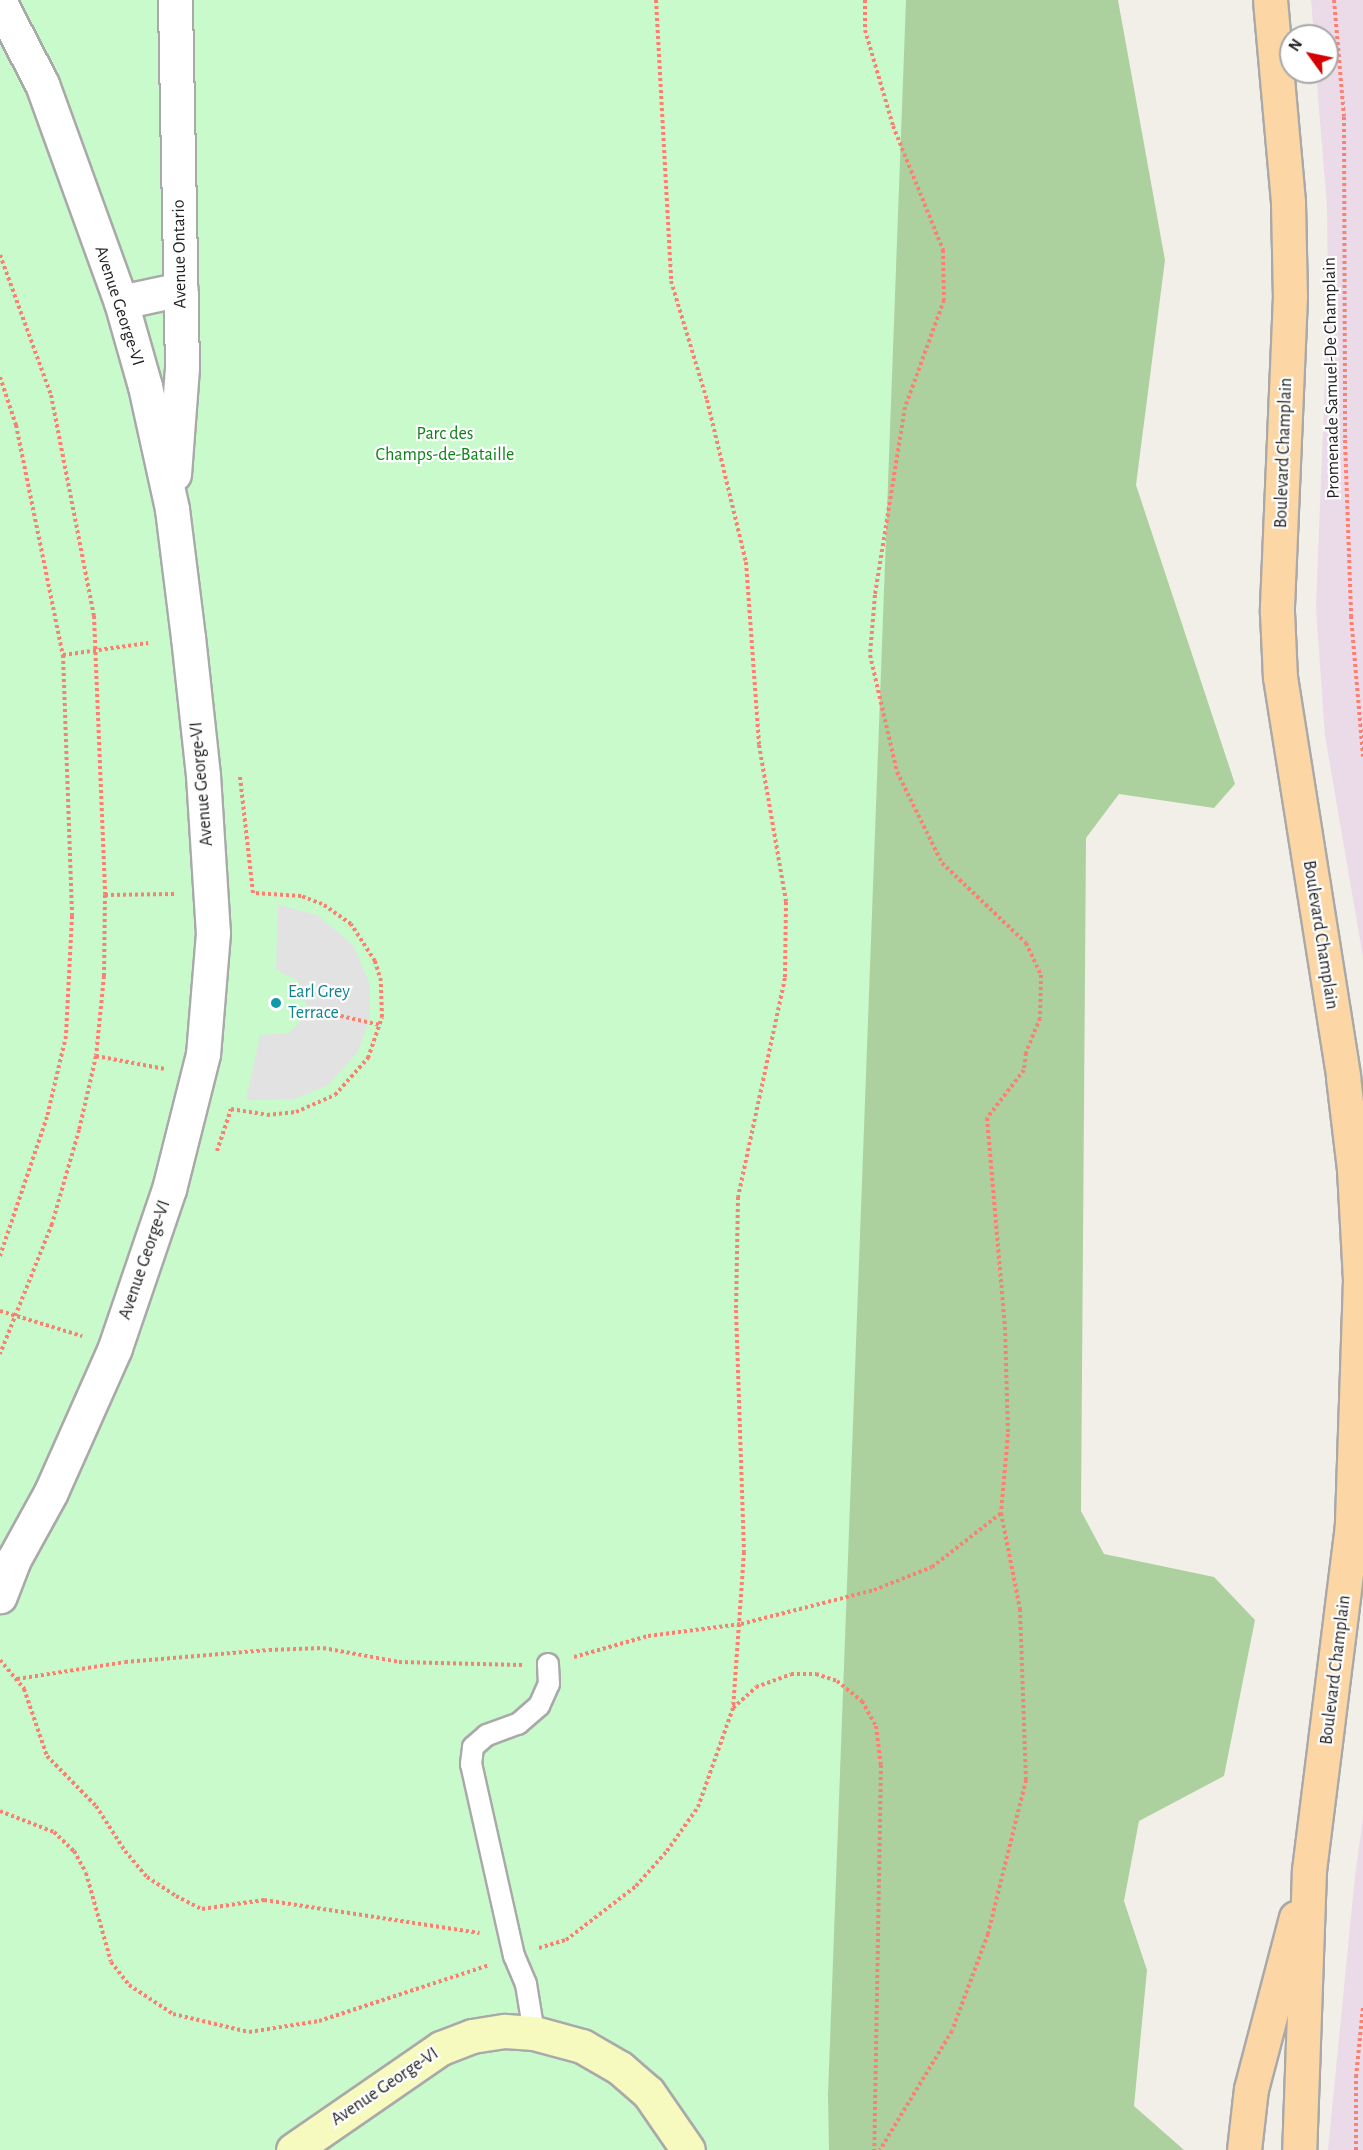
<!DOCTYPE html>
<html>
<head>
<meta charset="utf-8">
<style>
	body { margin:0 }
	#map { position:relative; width:1363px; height:2150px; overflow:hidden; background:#f2efe9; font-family:"Alegreya Sans",sans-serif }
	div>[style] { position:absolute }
	.industrial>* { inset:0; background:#ebdbe8 }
	.forest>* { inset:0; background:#add19e }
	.park>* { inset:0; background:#c8facc }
	.parking>* { inset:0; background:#e2e2e2 }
	.path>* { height:4px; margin-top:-2px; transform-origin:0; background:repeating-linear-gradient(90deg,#fa8072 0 3px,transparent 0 6px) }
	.roads { filter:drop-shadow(2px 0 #a9a9a9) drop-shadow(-2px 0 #a9a9a9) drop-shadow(0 2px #a9a9a9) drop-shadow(0 -2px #a9a9a9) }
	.lane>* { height:20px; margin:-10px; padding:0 10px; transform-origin:10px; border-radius:10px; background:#fff }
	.street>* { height:33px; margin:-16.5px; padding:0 16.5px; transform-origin:16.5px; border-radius:16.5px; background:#fff }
	.secondary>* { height:33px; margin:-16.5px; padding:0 16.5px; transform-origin:16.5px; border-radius:16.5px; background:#f7fabf }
	.primary>* { height:33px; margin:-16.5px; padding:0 16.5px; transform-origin:16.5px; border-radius:16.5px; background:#fcd6a4 }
	.dots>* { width:16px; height:16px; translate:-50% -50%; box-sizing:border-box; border:3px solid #fff; border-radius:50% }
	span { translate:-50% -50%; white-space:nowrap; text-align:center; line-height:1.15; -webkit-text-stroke:4.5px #fff; paint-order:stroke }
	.street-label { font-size:18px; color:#222 }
	.park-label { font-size:18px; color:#0c8416 }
	.culture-label { font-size:18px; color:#0d838f }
	.left { translate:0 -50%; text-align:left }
	.north { position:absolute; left:1279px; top:24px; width:60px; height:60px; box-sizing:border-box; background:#fff; border:2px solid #a7a7a7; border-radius:50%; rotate:303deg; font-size:16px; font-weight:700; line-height:24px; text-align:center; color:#222 }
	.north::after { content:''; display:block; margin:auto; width:21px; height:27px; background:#d40000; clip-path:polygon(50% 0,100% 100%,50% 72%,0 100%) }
</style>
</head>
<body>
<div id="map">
	<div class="industrial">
		<div style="clip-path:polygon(1311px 0,1363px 0,1363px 957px,1325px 736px,1316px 608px,1328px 298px,1327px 206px,1316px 72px,1327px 72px,1327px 36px,1314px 36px)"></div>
		<div style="clip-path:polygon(1363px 1818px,1363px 2150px,1328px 2150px,1355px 1876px)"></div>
	</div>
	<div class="forest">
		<div style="clip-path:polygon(216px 0,1118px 0,1165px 260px,1136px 485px,1235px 784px,1214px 808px,1119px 794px,1086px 838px,1081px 1511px,1104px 1554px,1214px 1577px,1255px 1620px,1224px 1776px,1139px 1821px,1124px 1901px,1147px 1970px,1134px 2106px,1184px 2150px,12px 2150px)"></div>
	</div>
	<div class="park">
		<div style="clip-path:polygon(0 0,906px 0,828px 2095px,829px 2150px,0 2150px)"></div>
	</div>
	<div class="parking">
		<div style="clip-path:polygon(278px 905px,317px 915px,353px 945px,370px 984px,370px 1017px,358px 1052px,328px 1085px,294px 1099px,246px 1100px,260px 1035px,289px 1033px,303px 1018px,307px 1007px,298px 981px,276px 969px)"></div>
	</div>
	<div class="path">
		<div style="left:656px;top:0;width:281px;rotate:86.9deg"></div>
		<div style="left:671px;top:281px;width:124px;rotate:73.2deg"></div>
		<div style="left:707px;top:400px;width:167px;rotate:76.5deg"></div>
		<div style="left:746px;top:562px;width:183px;rotate:85.9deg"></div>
		<div style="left:759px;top:745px;width:159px;rotate:80.2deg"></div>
		<div style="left:786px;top:902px;width:76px;rotate:90.8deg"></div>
		<div style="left:785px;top:978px;width:224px;rotate:102.1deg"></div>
		<div style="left:738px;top:1197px;width:113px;rotate:91deg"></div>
		<div style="left:736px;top:1310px;width:242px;rotate:88.1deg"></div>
		<div style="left:744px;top:1552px;width:156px;rotate:94deg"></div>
		<div style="left:865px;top:0;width:30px;rotate:90deg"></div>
		<div style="left:865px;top:30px;width:100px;rotate:73.7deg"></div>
		<div style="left:893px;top:126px;width:134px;rotate:68deg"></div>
		<div style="left:943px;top:250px;width:50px;rotate:88.9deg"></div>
		<div style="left:944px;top:300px;width:114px;rotate:110deg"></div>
		<div style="left:905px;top:407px;width:190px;rotate:99.1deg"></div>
		<div style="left:875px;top:595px;width:60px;rotate:94.8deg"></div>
		<div style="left:870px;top:655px;width:120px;rotate:77deg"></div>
		<div style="left:897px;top:772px;width:102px;rotate:63.7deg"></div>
		<div style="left:942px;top:863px;width:116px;rotate:43.6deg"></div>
		<div style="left:1026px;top:943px;width:35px;rotate:65deg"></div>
		<div style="left:1041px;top:975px;width:43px;rotate:91.3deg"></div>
		<div style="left:1040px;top:1018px;width:38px;rotate:112deg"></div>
		<div style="left:1026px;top:1053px;width:17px;rotate:97deg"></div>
		<div style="left:1024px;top:1070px;width:61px;rotate:127.6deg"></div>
		<div style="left:987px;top:1118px;width:210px;rotate:85.1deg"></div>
		<div style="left:1005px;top:1327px;width:107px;rotate:88.4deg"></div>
		<div style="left:1008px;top:1434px;width:79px;rotate:95.1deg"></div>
		<div style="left:1001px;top:1513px;width:98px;rotate:78.8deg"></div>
		<div style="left:1020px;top:1609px;width:171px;rotate:88deg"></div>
		<div style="left:1026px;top:1780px;width:159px;rotate:103.9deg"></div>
		<div style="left:988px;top:1934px;width:103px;rotate:110.4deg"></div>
		<div style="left:952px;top:2031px;width:139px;rotate:121.2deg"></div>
		<div style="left:1334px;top:0;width:117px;rotate:85.1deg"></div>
		<div style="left:1344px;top:117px;width:323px;rotate:89.8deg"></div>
		<div style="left:1345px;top:440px;width:176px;rotate:88deg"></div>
		<div style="left:1351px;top:616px;width:141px;rotate:85.1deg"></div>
		<div style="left:0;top:255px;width:149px;rotate:70deg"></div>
		<div style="left:51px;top:395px;width:225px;rotate:79deg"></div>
		<div style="left:94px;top:616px;width:279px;rotate:87.7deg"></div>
		<div style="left:105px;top:895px;width:81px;rotate:90.7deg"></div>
		<div style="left:104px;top:976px;width:80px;rotate:95.7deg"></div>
		<div style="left:96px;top:1056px;width:76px;rotate:102.9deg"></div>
		<div style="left:79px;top:1130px;width:98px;rotate:106deg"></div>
		<div style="left:52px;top:1224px;width:140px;rotate:111.8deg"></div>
		<div style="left:0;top:377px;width:51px;rotate:71.6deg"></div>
		<div style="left:16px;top:425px;width:235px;rotate:78.5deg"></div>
		<div style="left:63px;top:655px;width:261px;rotate:88deg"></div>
		<div style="left:72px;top:916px;width:120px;rotate:92.9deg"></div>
		<div style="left:66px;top:1036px;width:83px;rotate:103.2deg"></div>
		<div style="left:47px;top:1117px;width:147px;rotate:108.7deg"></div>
		<div style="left:63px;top:655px;width:86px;rotate:-8deg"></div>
		<div style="left:105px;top:895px;width:69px;rotate:-0.8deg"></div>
		<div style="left:323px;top:1012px;width:58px;rotate:12.8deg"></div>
		<div style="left:96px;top:1056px;width:70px;rotate:10.7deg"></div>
		<div style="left:217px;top:1151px;width:44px;rotate:-71.6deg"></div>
		<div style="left:231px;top:1109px;width:36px;rotate:9deg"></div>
		<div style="left:267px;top:1115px;width:29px;rotate:-6deg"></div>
		<div style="left:296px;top:1112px;width:43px;rotate:-23.6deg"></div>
		<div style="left:335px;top:1095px;width:50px;rotate:-48.3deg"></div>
		<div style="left:368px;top:1058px;width:43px;rotate:-71.1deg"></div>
		<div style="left:382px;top:1017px;width:36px;rotate:-92deg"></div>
		<div style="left:381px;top:981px;width:21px;rotate:-107deg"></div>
		<div style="left:375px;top:961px;width:44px;rotate:-123deg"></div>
		<div style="left:351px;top:924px;width:35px;rotate:-145deg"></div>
		<div style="left:322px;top:904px;width:22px;rotate:-159deg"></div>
		<div style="left:301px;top:896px;width:48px;rotate:-176.4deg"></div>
		<div style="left:253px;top:893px;width:117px;rotate:-96.4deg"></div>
		<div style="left:0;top:1311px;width:86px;rotate:17deg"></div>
		<div style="left:574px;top:1657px;width:77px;rotate:-15.8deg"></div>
		<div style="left:648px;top:1636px;width:94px;rotate:-7.4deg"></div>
		<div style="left:741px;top:1624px;width:137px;rotate:-14.3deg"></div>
		<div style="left:874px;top:1590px;width:62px;rotate:-21.6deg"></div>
		<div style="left:932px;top:1567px;width:88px;rotate:-38deg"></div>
		<div style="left:0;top:1660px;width:38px;rotate:50deg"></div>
		<div style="left:24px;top:1689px;width:71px;rotate:71.1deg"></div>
		<div style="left:47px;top:1756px;width:70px;rotate:45.6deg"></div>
		<div style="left:96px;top:1806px;width:54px;rotate:57.2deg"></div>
		<div style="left:125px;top:1851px;width:34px;rotate:50deg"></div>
		<div style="left:147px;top:1877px;width:35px;rotate:33deg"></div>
		<div style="left:176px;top:1896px;width:29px;rotate:27deg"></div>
		<div style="left:202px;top:1909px;width:63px;rotate:-8.3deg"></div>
		<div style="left:264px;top:1900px;width:218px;rotate:8.7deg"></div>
		<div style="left:17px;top:1679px;width:109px;rotate:-8.9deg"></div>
		<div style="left:125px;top:1662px;width:144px;rotate:-4.8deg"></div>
		<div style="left:269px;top:1650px;width:54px;rotate:-2.1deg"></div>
		<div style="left:323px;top:1648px;width:77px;rotate:10.4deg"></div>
		<div style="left:399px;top:1662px;width:123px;rotate:1.4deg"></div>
		<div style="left:0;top:1811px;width:58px;rotate:21.3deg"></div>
		<div style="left:54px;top:1832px;width:28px;rotate:44deg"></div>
		<div style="left:74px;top:1851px;width:25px;rotate:61deg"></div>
		<div style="left:86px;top:1873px;width:92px;rotate:74.3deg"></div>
		<div style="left:111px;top:1962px;width:29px;rotate:52deg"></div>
		<div style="left:129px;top:1985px;width:53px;rotate:33.4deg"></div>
		<div style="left:173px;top:2014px;width:78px;rotate:13.3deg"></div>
		<div style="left:249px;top:2032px;width:71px;rotate:-8.9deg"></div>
		<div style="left:319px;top:2021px;width:179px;rotate:-18.2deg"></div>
		<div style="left:539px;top:1948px;width:28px;rotate:-17deg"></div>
		<div style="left:566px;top:1940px;width:88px;rotate:-37.6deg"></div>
		<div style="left:636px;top:1886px;width:47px;rotate:-48.5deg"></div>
		<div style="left:667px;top:1851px;width:54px;rotate:-54.8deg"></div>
		<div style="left:698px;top:1807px;width:105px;rotate:-70.5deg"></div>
		<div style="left:733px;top:1708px;width:31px;rotate:-42deg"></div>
		<div style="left:756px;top:1687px;width:37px;rotate:-20deg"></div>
		<div style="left:791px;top:1674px;width:25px"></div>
		<div style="left:816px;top:1674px;width:22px;rotate:18deg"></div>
		<div style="left:837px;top:1681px;width:32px;rotate:39deg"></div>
		<div style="left:862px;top:1701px;width:29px;rotate:61deg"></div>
		<div style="left:876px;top:1726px;width:39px;rotate:83deg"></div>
		<div style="left:881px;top:1765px;width:385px;rotate:91deg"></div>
		<div style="left:1356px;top:2150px;width:73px;rotate:-90deg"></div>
		<div style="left:1356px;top:2077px;width:70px;rotate:-84.3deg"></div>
	</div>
	<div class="roads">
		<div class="lane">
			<div style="left:534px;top:2033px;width:50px;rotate:-99.3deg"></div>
			<div style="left:526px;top:1984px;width:30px;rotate:-113deg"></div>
			<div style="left:514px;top:1956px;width:197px;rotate:-102.6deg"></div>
			<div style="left:471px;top:1764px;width:17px;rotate:-83deg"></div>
			<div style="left:473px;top:1747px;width:18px;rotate:-41deg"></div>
			<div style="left:487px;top:1735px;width:33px;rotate:-20deg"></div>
			<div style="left:518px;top:1724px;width:28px;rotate:-41deg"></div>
			<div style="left:539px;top:1706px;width:24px;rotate:-66deg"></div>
			<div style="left:549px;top:1684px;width:20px;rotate:-93deg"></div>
		</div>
		<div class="street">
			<div style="left:0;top:3px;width:91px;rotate:62.6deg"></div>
			<div style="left:42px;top:84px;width:232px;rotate:70.1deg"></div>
			<div style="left:121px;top:302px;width:87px;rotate:74.1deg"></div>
			<div style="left:145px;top:386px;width:126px;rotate:77.6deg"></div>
			<div style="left:172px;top:509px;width:129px;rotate:82.9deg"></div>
			<div style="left:188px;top:637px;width:139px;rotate:83.8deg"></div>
			<div style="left:203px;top:775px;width:158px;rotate:86.4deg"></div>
			<div style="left:213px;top:933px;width:121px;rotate:94.7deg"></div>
			<div style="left:203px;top:1054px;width:139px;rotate:104.1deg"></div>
			<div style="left:169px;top:1189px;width:168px;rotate:108.8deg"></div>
			<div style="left:115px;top:1348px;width:158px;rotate:114deg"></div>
			<div style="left:51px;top:1492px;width:77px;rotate:118.9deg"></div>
			<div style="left:14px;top:1559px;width:40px;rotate:111deg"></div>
			<div style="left:121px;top:302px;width:61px;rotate:-12.2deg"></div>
			<div style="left:174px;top:474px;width:106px;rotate:-85.7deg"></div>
			<div style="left:182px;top:368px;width:368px;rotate:-91.1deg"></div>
		</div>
		<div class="secondary">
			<div style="left:293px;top:2150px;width:180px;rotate:-34.6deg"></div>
			<div style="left:441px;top:2048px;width:33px;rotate:-21deg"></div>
			<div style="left:472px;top:2036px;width:33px;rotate:-9deg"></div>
			<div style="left:505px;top:2031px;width:29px;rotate:4deg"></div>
			<div style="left:534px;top:2033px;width:50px;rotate:15.2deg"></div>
			<div style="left:582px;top:2046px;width:44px;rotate:30.1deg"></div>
			<div style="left:620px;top:2068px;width:37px;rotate:41deg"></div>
			<div style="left:648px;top:2092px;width:70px;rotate:55.4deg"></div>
		</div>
		<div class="primary">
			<div style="left:1270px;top:0;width:204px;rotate:84.9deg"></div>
			<div style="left:1288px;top:203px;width:93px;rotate:88.8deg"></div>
			<div style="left:1290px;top:296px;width:316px;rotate:92.4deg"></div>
			<div style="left:1277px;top:612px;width:65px;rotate:87.4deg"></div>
			<div style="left:1280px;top:677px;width:405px;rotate:81deg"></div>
			<div style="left:1343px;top:1077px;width:93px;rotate:83.2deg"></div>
			<div style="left:1354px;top:1169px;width:111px;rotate:86.9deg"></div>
			<div style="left:1360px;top:1280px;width:245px;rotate:91.9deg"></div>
			<div style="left:1352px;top:1525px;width:348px;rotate:97.1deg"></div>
			<div style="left:1309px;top:1870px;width:280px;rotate:92deg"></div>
			<div style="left:1244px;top:2150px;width:61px;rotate:-83.5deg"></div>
			<div style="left:1251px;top:2089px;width:177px;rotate:-75.3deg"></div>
		</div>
	</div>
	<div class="dots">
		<div style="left:276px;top:1003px;background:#0f9aa8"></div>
	</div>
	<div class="street-label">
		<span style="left:180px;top:254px;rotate:-91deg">Avenue Ontario</span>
		<span style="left:119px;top:306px;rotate:72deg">Avenue George-VI</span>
		<span style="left:1332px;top:378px;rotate:-91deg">Promenade Samuel-De Champlain</span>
		<span style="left:1284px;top:453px;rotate:-88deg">Boulevard Champlain</span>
		<span style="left:202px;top:784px;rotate:-95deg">Avenue George-VI</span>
		<span style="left:1320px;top:935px;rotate:81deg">Boulevard Champlain</span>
		<span style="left:145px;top:1260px;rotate:-71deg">Avenue George-VI</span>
		<span style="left:1336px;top:1670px;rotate:-83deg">Boulevard Champlain</span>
		<span style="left:385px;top:2087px;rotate:-34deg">Avenue George-VI</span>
	</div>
	<div class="park-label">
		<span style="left:445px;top:445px">Parc des<br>Champs-de-Bataille</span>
	</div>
	<div class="culture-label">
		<span class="left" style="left:288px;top:1003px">Earl Grey<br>Terrace</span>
	</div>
	<div class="north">N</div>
</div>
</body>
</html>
